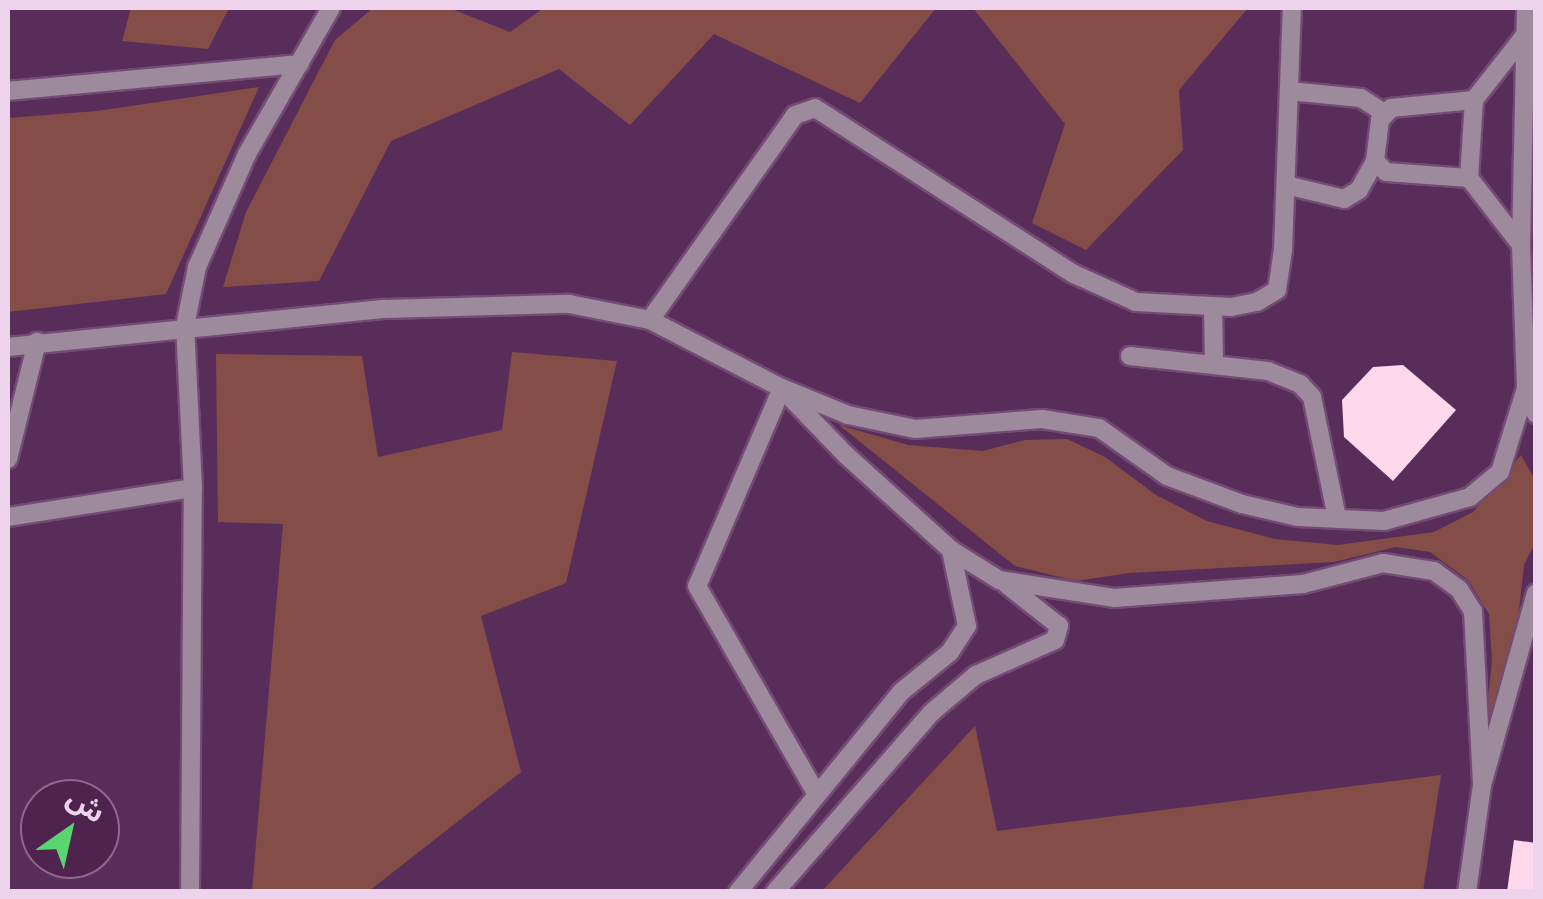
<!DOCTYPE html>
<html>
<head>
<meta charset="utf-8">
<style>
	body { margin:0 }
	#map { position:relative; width:1543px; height:899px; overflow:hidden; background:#592d59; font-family:Helvetica,"Noto Sans Arabic",sans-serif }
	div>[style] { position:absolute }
	.green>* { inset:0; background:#854d47 }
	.building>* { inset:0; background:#fed9eb }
	.roads { filter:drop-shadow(2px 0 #744b74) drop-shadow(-2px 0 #744b74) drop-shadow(0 2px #744b74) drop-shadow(0 -2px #744b74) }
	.minor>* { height:18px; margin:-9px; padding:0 9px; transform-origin:9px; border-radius:9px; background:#9d8a9d }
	span { translate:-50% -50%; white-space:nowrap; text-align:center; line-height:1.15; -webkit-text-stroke:10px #4e234e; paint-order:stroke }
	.frame { position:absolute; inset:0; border:10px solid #eed3ed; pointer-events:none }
	.north { position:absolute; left:20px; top:779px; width:100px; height:100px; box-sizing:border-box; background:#4e234e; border:2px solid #8e698e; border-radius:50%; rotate:34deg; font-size:28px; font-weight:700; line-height:40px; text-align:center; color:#eed3ed }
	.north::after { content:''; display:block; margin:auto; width:35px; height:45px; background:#59d56f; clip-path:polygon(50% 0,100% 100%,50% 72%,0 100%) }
</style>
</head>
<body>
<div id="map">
	<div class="green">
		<div style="clip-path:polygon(131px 8px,229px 8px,208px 49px,122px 41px)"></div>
		<div style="clip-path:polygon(373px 8px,449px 8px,510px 32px,544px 8px,936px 8px,860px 103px,714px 34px,630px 125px,559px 69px,391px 141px,319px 281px,223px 287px,246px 212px,335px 40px)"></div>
		<div style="clip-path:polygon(973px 8px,1248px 8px,1179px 90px,1183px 150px,1086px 250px,1032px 223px,1065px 124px)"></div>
		<div style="clip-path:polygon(259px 87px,166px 294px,8px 312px,8px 118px,97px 111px)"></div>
		<div style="clip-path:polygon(512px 352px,617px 361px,566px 583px,481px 616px,521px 772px,369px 891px,252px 891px,283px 524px,218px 522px,216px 354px,362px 356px,378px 457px,502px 430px)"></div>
		<div style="clip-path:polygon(839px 425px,908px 445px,983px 451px,1025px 440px,1067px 439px,1105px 457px,1156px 495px,1207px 521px,1275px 539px,1338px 545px,1434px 532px,1473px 512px,1521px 455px,1535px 480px,1536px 541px,1524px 565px,1512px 672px,1485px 730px,1492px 661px,1489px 614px,1468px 580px,1430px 552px,1396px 547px,1334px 562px,1129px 573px,1076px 581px,1015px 566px)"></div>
		<div style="clip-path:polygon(975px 726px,997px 831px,1441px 775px,1423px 891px,822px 891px)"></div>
	</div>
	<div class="building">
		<div style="clip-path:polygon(1403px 365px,1456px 410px,1393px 481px,1344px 437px,1342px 400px,1373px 367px)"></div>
		<div style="clip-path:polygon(1514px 840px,1536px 843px,1536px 892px,1507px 892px)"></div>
	</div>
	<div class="roads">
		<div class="minor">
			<div style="left:1526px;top:8px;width:237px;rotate:91.2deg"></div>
			<div style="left:1521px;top:245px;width:143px;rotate:88deg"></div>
			<div style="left:1526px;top:388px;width:28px;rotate:69deg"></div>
			<div style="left:8px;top:91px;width:293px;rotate:-5.3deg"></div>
			<div style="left:1289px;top:91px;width:72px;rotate:5.6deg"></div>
			<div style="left:1361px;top:98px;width:27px;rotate:33deg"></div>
			<div style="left:1469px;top:178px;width:83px;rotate:-175.9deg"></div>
			<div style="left:1386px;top:172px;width:16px;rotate:-135deg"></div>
			<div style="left:1375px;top:161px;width:41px;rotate:-83deg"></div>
			<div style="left:1380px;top:120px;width:16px;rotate:-47deg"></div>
			<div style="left:1391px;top:108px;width:83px;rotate:-5.5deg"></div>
			<div style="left:1286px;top:185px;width:60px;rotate:13.6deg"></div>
			<div style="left:1344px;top:199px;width:17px;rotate:-31deg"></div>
			<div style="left:1359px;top:190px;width:33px;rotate:-61deg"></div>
			<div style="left:1521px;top:245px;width:85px;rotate:-127.8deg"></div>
			<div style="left:1469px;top:178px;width:78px;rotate:-86.3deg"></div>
			<div style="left:1474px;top:100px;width:83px;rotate:-51.9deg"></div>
			<div style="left:1213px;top:306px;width:59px;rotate:89deg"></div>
			<div style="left:650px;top:320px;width:251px;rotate:-54.7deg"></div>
			<div style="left:795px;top:115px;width:21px;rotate:-19deg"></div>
			<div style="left:815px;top:108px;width:308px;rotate:32.7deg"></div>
			<div style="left:1074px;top:274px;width:68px;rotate:24.3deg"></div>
			<div style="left:1136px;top:302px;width:95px;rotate:3deg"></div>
			<div style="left:1231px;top:307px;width:26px;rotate:-11deg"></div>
			<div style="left:1257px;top:302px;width:23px;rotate:-31deg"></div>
			<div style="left:1277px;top:290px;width:40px;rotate:-81.5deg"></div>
			<div style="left:1283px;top:250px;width:242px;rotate:-87.9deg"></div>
			<div style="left:8px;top:347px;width:379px;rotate:-5.8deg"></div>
			<div style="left:385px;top:309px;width:184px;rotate:-1.6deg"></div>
			<div style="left:569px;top:304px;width:83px;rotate:11.2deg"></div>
			<div style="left:650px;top:320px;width:148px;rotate:27.3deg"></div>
			<div style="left:782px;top:388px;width:71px;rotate:22.2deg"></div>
			<div style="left:848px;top:415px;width:68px;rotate:11.8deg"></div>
			<div style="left:915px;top:429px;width:127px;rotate:-4.5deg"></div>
			<div style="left:1042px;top:419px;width:58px;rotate:9deg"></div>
			<div style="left:1099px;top:428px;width:83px;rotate:35.2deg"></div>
			<div style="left:1167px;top:476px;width:80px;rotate:20.5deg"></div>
			<div style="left:1242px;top:504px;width:57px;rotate:13.1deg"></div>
			<div style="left:1298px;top:517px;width:86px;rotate:2.7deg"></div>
			<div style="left:1384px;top:521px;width:89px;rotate:-15.6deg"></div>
			<div style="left:1470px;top:497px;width:39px;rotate:-40deg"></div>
			<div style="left:1500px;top:472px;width:88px;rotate:-72.8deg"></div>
			<div style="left:1130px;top:356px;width:139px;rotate:6.2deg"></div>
			<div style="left:1268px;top:371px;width:35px;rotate:22deg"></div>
			<div style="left:1300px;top:384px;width:18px;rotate:47deg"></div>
			<div style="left:1312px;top:397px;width:124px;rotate:78.3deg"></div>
			<div style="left:782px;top:388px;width:215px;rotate:113.2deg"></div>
			<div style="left:697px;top:586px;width:237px;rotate:60.1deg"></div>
			<div style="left:789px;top:396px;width:82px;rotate:46deg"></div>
			<div style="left:846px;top:455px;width:142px;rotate:42.1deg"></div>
			<div style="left:951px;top:550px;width:57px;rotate:32deg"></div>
			<div style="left:999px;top:580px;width:116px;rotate:8.9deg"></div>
			<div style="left:1114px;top:598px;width:190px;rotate:-4.2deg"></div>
			<div style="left:1303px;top:584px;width:83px;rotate:-14.7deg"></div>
			<div style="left:1383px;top:563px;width:52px;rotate:8.9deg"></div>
			<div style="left:1434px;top:571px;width:31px;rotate:36deg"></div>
			<div style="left:1459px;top:589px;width:26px;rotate:58deg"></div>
			<div style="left:1473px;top:611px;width:174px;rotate:87deg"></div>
			<div style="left:8px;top:459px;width:121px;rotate:-76.1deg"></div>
			<div style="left:8px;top:517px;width:187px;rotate:-8.9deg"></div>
			<div style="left:190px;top:892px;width:404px;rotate:-89.6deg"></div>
			<div style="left:193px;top:488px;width:162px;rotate:-92.8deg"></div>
			<div style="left:185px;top:326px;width:60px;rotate:-78.5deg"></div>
			<div style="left:197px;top:267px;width:124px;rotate:-66.1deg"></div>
			<div style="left:247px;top:154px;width:168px;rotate:-60.1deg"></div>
			<div style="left:738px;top:892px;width:258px;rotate:-50.8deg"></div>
			<div style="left:901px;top:692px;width:63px;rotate:-39.2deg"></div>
			<div style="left:950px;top:652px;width:31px;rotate:-57deg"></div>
			<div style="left:967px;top:626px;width:78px;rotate:-101.9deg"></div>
			<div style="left:775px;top:892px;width:237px;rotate:-48.9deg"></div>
			<div style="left:931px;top:713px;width:59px;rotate:-40.2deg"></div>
			<div style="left:976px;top:675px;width:86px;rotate:-23.9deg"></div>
			<div style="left:1055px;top:640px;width:15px;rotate:-74deg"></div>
			<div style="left:1059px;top:626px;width:68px;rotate:-141.6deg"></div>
			<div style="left:1467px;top:892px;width:108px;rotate:-82deg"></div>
			<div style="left:1482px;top:785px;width:199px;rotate:-74.3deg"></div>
		</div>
	</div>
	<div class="frame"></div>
	<div class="north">ش</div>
</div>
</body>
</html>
